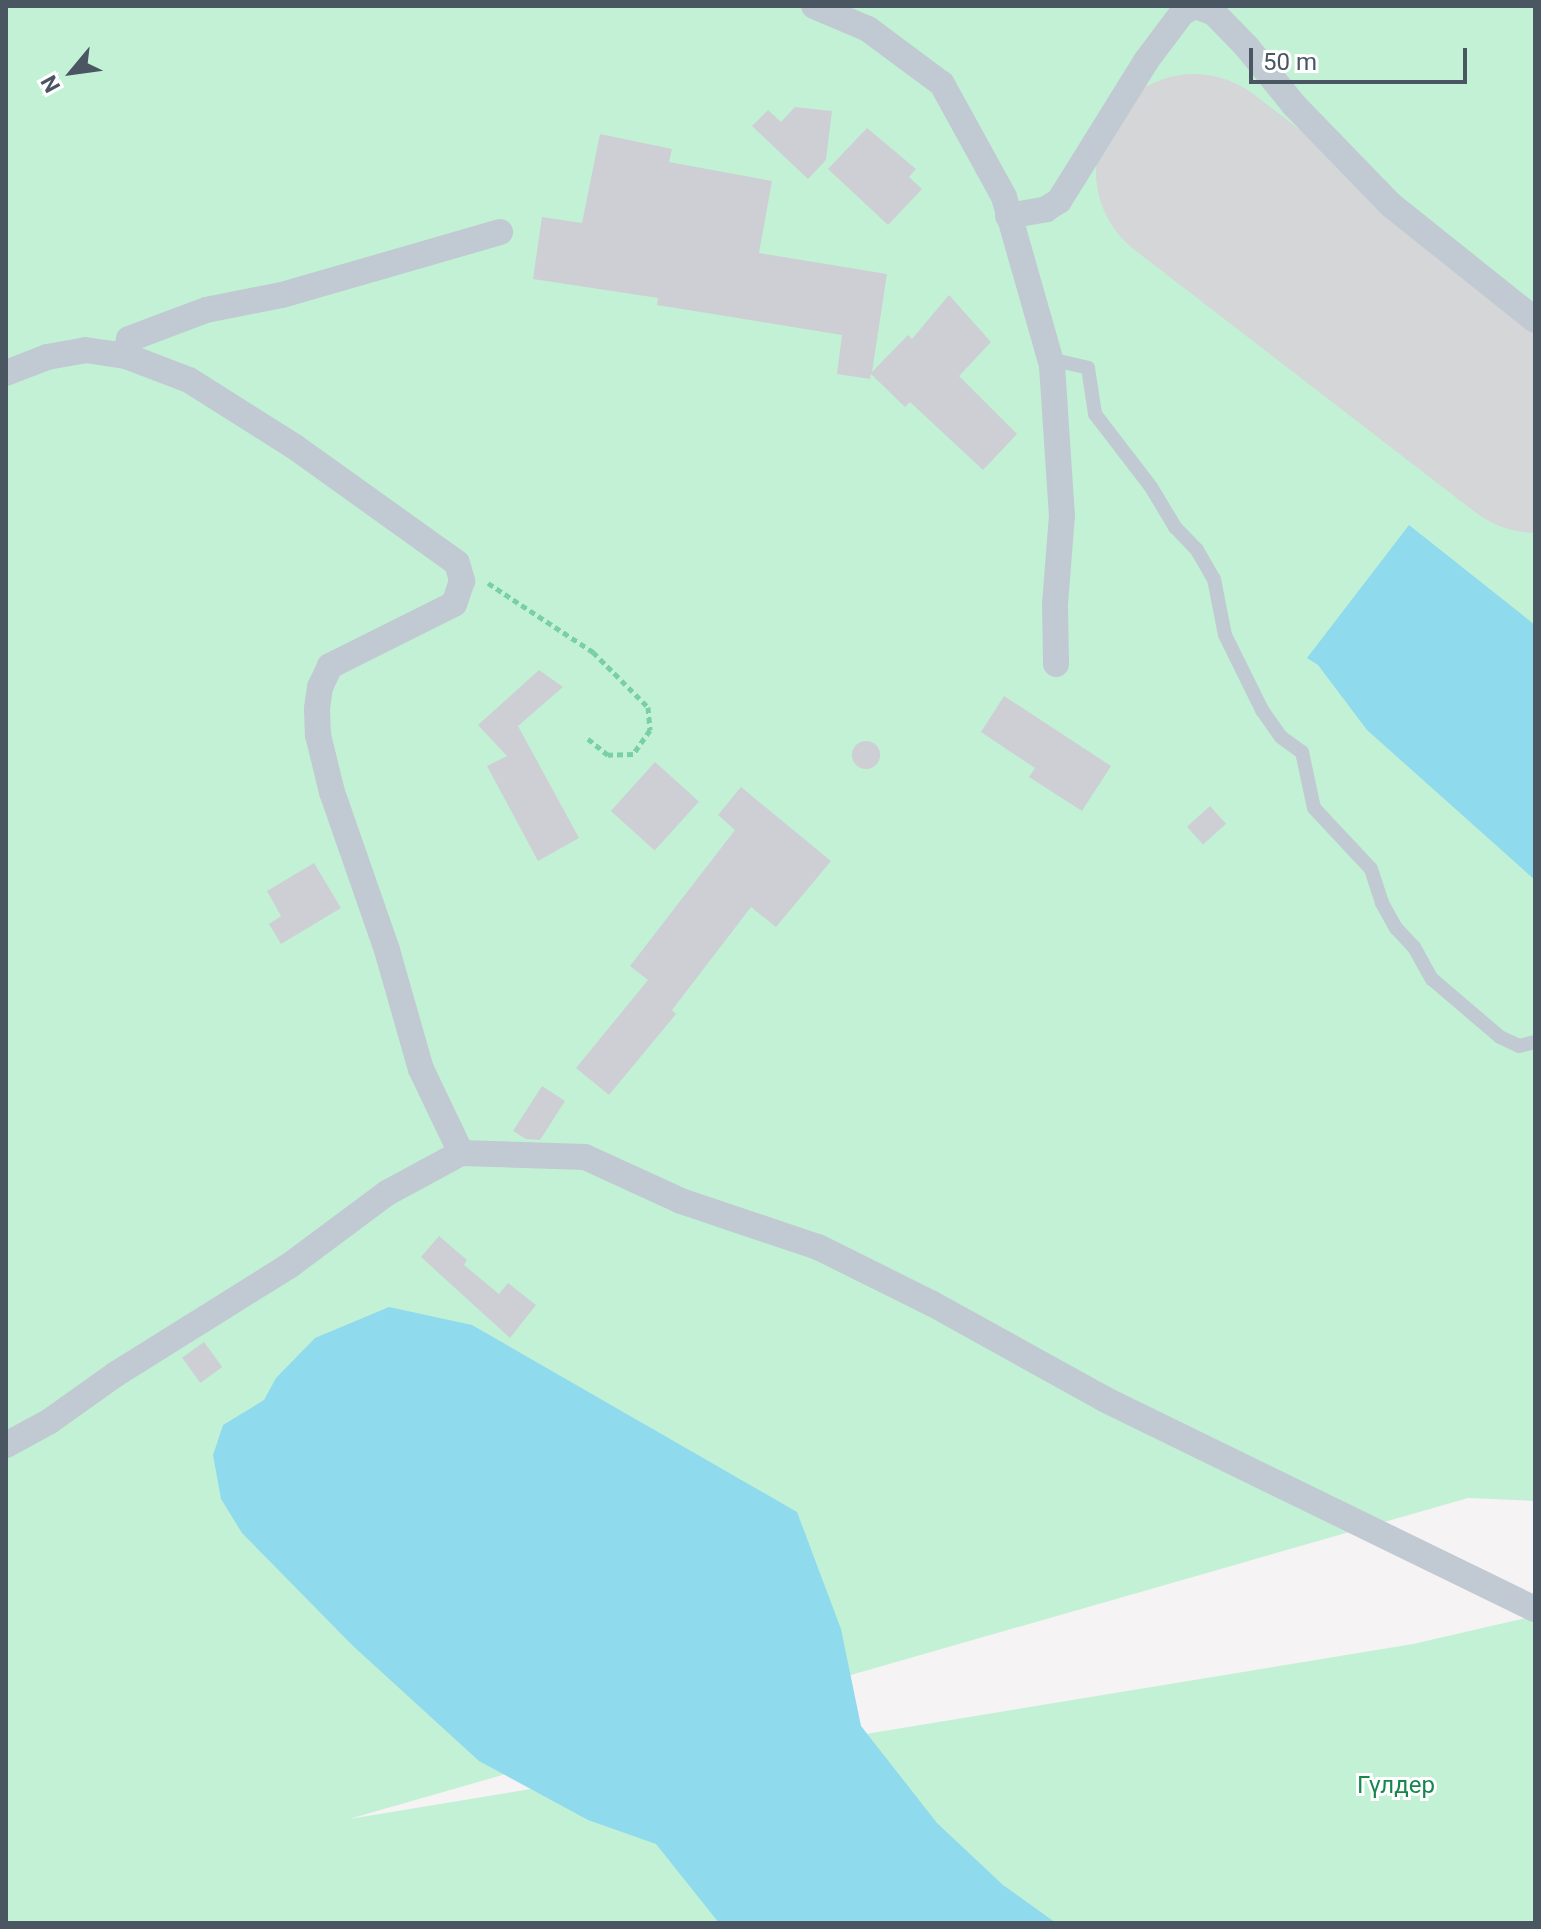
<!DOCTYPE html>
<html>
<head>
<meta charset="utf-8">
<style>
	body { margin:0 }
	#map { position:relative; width:1541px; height:1929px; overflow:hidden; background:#f5f3f3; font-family:Roboto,sans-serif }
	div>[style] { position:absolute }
	.green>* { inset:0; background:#c3f1d5 }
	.water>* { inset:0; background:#90daee }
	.runway>* { height:196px; margin:-98px; padding:0 98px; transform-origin:98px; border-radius:98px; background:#d5d6d8 }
	.building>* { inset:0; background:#cdcfd5; transform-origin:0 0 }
	.round { border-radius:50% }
	.path>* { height:5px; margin-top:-2.5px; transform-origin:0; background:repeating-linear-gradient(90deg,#7ad0a6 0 6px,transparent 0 10px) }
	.service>* { height:14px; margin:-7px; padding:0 7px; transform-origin:7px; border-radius:7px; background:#c1cad2 }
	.minor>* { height:26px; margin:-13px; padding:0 13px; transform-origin:13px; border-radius:13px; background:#c1cad2 }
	span { translate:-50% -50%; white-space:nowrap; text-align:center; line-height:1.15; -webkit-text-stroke:6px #fff; paint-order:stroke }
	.park-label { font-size:24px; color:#17864f }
	.frame { position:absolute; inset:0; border:8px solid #4a5661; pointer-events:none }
	.north { position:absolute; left:32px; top:32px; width:80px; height:80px; -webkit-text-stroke:6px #fff; paint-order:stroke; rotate:241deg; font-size:22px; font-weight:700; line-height:32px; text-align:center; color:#4a5661 }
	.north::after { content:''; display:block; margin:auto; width:28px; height:36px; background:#4a5661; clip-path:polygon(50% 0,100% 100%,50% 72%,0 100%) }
	.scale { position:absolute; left:1249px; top:48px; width:218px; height:36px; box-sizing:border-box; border:4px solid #4a5661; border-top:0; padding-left:10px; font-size:24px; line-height:28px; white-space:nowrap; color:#4a5661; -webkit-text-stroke:6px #fff; paint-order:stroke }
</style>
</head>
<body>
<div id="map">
	<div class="green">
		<div style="clip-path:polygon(6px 6px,1535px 6px,1535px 1501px,1468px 1498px,349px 1819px,1413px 1644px,1535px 1616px,1535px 1923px,6px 1923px)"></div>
	</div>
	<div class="water">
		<div style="clip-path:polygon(1409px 525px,1535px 625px,1535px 880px,1367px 730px,1318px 665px,1307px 658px)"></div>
		<div style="clip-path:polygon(389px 1307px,472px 1325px,797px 1512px,841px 1629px,861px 1726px,937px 1823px,1003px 1885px,1056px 1923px,719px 1923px,656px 1844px,588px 1820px,479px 1761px,353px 1646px,242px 1533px,221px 1499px,213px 1455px,223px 1425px,264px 1400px,276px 1378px,315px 1338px)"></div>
	</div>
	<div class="runway">
		<div style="left:1194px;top:172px;width:431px;rotate:37.6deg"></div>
	</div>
	<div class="building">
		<div style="clip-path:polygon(795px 107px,832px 111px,826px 160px,808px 179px,752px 126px,768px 110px,781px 122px)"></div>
		<div style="clip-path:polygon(867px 128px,916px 169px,909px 177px,922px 189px,888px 225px,828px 169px)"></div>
		<div style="clip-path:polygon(600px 134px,672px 149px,669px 162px,772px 181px,759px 253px,887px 274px,872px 372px,908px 335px,912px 339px,949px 295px,991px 342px,959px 376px,1017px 434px,983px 470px,910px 402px,905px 407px,871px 374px,870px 379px,837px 374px,842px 335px,657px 305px,658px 298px,533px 279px,542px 217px,582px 223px)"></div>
		<div style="clip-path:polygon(539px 670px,563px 687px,518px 726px,579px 838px,538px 861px,487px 766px,507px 756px,478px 725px)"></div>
		<div style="clip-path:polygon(1004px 696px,1111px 766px,1082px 811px,1029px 777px,1035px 768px,981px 732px)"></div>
		<div class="round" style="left:852px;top:741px;width:28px;height:28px"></div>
		<div style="left:655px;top:762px;width:59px;height:66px;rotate:42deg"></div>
		<div style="clip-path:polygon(741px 787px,831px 861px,776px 927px,751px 907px,672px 1010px,676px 1014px,609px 1095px,576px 1068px,648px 980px,630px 966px,735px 830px,718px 815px)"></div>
		<div style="left:1210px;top:806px;width:24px;height:31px;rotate:48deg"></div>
		<div style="clip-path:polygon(314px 863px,341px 908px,281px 944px,269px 924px,281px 916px,267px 891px)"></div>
		<div style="clip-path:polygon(542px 1086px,565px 1101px,540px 1140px,526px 1139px,513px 1131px)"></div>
		<div style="clip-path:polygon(439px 1236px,467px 1260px,464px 1265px,499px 1294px,508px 1283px,536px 1305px,510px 1338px,421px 1257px)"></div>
		<div style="left:204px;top:1342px;width:31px;height:27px;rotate:54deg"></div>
	</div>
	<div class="path">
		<div style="left:488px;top:583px;width:126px;rotate:33.3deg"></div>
		<div style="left:593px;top:652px;width:78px;rotate:45deg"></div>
		<div style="left:648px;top:707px;width:23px;rotate:85deg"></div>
		<div style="left:650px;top:730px;width:29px;rotate:125deg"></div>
		<div style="left:633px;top:754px;width:25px;rotate:178deg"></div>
		<div style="left:608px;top:755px;width:26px;rotate:-141deg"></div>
	</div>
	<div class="service">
		<div style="left:1050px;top:359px;width:39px;rotate:13deg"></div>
		<div style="left:1088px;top:368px;width:47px;rotate:81.3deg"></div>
		<div style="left:1095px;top:414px;width:92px;rotate:52.5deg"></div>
		<div style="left:1151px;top:487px;width:47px;rotate:59deg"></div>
		<div style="left:1175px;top:527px;width:32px;rotate:46deg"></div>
		<div style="left:1197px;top:550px;width:34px;rotate:60deg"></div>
		<div style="left:1214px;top:579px;width:57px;rotate:78.9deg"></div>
		<div style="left:1225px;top:635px;width:84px;rotate:63.7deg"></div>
		<div style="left:1262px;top:710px;width:33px;rotate:55deg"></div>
		<div style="left:1281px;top:737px;width:26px;rotate:36deg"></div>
		<div style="left:1302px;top:752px;width:57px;rotate:77.9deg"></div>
		<div style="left:1314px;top:808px;width:83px;rotate:46.9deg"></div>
		<div style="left:1371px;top:869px;width:36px;rotate:72deg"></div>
		<div style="left:1382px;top:903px;width:29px;rotate:61deg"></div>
		<div style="left:1396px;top:928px;width:26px;rotate:47deg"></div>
		<div style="left:1414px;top:947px;width:37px;rotate:61deg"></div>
		<div style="left:1432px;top:979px;width:89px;rotate:40.5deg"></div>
		<div style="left:1500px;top:1037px;width:21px;rotate:25deg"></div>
		<div style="left:1519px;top:1046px;width:16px;rotate:-14deg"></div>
	</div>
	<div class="minor">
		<div style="left:814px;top:6px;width:59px;rotate:23.1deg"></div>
		<div style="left:868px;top:29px;width:92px;rotate:36.6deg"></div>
		<div style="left:942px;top:84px;width:129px;rotate:61.2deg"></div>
		<div style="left:1004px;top:197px;width:176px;rotate:74.1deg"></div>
		<div style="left:1052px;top:366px;width:149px;rotate:86.2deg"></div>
		<div style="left:1062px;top:515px;width:89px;rotate:94.5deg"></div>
		<div style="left:1055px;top:604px;width:60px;rotate:89deg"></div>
		<div style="left:1195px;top:6px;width:20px;rotate:20deg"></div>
		<div style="left:1214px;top:13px;width:47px;rotate:45.9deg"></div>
		<div style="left:1247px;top:47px;width:75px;rotate:51deg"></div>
		<div style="left:1294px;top:105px;width:139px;rotate:45.9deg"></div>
		<div style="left:1391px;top:205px;width:184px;rotate:38.6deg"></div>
		<div style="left:1008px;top:216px;width:39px;rotate:-10deg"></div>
		<div style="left:1046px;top:209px;width:15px;rotate:-32deg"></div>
		<div style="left:1059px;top:201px;width:165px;rotate:-58.1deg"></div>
		<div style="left:1146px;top:61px;width:60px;rotate:-53.1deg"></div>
		<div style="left:1182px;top:13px;width:14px;rotate:-30deg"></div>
		<div style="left:126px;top:356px;width:17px;rotate:-80deg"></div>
		<div style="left:129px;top:339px;width:82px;rotate:-20.6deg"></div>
		<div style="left:206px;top:310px;width:77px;rotate:-11.2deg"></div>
		<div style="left:282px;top:295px;width:227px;rotate:-16.1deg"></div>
		<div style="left:6px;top:373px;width:44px;rotate:-21.3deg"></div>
		<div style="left:47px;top:357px;width:39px;rotate:-10deg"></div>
		<div style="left:85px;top:350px;width:41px;rotate:8.3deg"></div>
		<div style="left:126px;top:356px;width:67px;rotate:20.9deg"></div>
		<div style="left:189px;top:380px;width:125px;rotate:32.3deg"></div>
		<div style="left:295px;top:447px;width:199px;rotate:35.6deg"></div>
		<div style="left:457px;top:563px;width:19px;rotate:74deg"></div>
		<div style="left:462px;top:581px;width:24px;rotate:109deg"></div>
		<div style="left:454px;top:604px;width:139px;rotate:153.4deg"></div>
		<div style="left:330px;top:666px;width:23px;rotate:115deg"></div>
		<div style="left:320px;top:687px;width:22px;rotate:98deg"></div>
		<div style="left:317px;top:709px;width:26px;rotate:88deg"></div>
		<div style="left:318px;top:735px;width:59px;rotate:76.2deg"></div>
		<div style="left:332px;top:792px;width:167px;rotate:70.8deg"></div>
		<div style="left:387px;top:950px;width:124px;rotate:74.1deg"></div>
		<div style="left:421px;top:1069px;width:93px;rotate:64.5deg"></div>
		<div style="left:6px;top:1445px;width:50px;rotate:-28.6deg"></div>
		<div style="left:50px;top:1421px;width:81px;rotate:-35.5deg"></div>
		<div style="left:116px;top:1374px;width:204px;rotate:-32deg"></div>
		<div style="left:289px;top:1266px;width:122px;rotate:-36.7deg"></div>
		<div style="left:387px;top:1193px;width:84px;rotate:-28.4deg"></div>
		<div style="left:461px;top:1153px;width:124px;rotate:1.8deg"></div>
		<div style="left:585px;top:1157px;width:106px;rotate:24.6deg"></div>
		<div style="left:681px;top:1201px;width:145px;rotate:18.6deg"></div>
		<div style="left:818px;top:1247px;width:126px;rotate:26.4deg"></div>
		<div style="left:931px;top:1303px;width:198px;rotate:29deg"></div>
		<div style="left:1104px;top:1399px;width:479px;rotate:26deg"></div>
	</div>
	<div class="park-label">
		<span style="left:1396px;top:1786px">Гүлдер</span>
	</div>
	<div class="frame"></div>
	<div class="north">N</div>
	<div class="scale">50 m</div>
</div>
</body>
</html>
